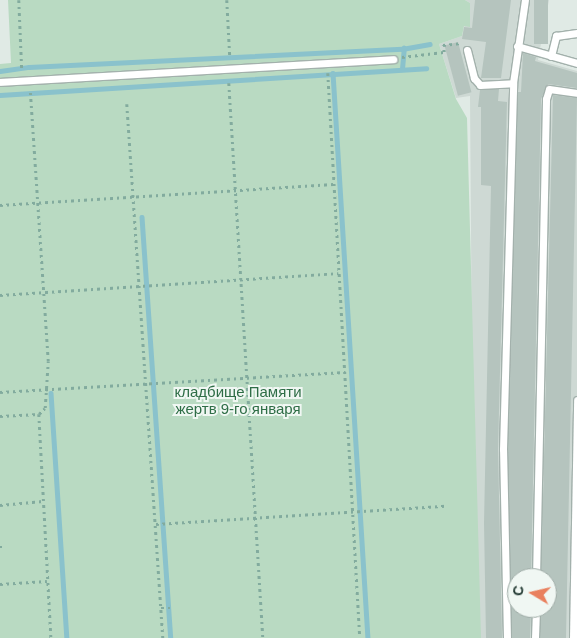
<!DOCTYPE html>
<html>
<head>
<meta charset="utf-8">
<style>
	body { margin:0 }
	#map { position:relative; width:577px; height:638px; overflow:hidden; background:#e0eae5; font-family:Arial,sans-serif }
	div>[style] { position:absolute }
	.built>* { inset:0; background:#ced9d4 }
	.green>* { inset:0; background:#b9dac2 }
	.stream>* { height:4.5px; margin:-2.25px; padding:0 2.25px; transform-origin:2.25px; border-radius:2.25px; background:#8ac2cc }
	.building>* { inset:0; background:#b5c4be; transform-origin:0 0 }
	.path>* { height:2.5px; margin-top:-1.25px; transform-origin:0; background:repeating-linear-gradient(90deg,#82ab9e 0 2.5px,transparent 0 6.5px) }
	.roads { filter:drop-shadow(1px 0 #a3b1ac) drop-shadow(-1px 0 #a3b1ac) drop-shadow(0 1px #a3b1ac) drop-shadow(0 -1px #a3b1ac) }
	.service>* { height:7px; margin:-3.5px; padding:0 3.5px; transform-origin:3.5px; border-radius:3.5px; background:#fff }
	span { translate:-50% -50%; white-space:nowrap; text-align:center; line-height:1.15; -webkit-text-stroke:4px #f0f7f3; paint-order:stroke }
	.park-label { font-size:15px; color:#2e6d46 }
	.north { position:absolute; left:507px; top:568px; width:50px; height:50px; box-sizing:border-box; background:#f0f7f3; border:1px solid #9eaba6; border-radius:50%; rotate:279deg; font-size:14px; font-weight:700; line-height:20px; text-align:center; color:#223932 }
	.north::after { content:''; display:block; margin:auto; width:18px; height:22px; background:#e9805e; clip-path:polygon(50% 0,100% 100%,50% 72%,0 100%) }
</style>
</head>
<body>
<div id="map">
	<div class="built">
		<div style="clip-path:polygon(evenodd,465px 0,549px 0,538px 60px,577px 71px,577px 638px,474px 638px,470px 96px,456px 98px,439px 44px,462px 36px,470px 3px,465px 0,517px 578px,547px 578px,547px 608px,517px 608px,517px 578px)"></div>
	</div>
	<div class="green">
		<div style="clip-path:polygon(8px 0,465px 0,470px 3px,470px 27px,464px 26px,462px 36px,439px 44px,456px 99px,467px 118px,481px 638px,0 638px,0 64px,11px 63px)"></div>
	</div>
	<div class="stream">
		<div style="left:402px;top:69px;width:21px;rotate:-85deg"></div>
		<div style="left:0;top:71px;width:29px;rotate:-8deg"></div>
		<div style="left:29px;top:67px;width:373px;rotate:-2.8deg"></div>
		<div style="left:402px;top:49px;width:28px;rotate:-10deg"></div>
		<div style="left:333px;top:73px;width:566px;rotate:86.46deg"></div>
		<div style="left:0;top:95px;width:427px;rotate:-3.6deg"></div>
		<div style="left:142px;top:217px;width:422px;rotate:86.1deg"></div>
		<div style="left:51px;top:393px;width:246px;rotate:86.3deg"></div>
	</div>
	<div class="building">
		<div style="clip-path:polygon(475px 0,511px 0,501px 78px,481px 78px,486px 42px,462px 39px,464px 27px,472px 28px)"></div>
		<div style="left:534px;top:0;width:14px;height:44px"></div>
		<div style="left:458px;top:42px;width:52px;height:14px;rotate:75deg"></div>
		<div style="clip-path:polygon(523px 53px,536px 57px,535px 61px,577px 73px,577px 88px,548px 84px,541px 99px,531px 578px,517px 578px,517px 608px,531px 608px,530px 638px,512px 638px,508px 449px,518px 92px,521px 92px)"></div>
		<div style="clip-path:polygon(499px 89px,498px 101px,507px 102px,498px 449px,502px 638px,486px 638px,484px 523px,491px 186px,481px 185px,481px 107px,478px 107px,480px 90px)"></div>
		<div style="clip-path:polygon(553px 95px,577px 98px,566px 638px,540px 638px,541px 608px,547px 608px,547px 578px,541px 578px)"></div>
	</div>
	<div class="path">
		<div style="left:19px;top:0;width:71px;rotate:87.6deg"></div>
		<div style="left:227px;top:0;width:58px;rotate:87deg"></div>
		<div style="left:402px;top:57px;width:42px;rotate:-6.8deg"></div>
		<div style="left:444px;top:52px;width:7px;rotate:-98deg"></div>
		<div style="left:443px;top:45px;width:18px;rotate:-6deg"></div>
		<div style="left:328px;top:73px;width:566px;rotate:86.76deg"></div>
		<div style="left:229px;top:83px;width:556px;rotate:86.49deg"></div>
		<div style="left:127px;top:104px;width:535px;rotate:86.14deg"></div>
		<div style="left:0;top:205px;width:334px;rotate:-3.6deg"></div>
		<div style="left:0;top:295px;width:339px;rotate:-3.7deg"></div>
		<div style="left:0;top:392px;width:346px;rotate:-3.3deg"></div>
		<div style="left:39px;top:414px;width:224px;rotate:86.9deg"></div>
		<div style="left:0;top:416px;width:39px;rotate:-3deg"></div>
		<div style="left:39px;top:414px;width:8px;rotate:-45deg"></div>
		<div style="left:45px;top:408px;width:47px;rotate:-86.3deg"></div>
		<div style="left:48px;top:361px;width:272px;rotate:-93.8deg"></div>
		<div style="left:0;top:505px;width:43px;rotate:-5.3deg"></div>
		<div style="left:156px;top:524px;width:290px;rotate:-3.6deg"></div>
		<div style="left:0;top:547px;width:2px"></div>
		<div style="left:0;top:584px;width:47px;rotate:-3.7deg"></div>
		<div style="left:161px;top:608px;width:11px"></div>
	</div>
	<div class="roads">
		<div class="service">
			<div style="left:517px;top:46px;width:62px;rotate:15.8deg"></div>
			<div style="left:467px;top:50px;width:29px;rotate:76deg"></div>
			<div style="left:474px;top:78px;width:9px;rotate:49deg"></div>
			<div style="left:480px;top:85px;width:33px;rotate:-3deg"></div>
			<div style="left:551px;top:56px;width:21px;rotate:-76deg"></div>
			<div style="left:556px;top:36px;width:21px;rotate:-8deg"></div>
			<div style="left:0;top:82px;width:394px;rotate:-3.3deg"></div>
			<div style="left:536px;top:578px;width:479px;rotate:-88.8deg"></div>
			<div style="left:546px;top:99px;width:10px;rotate:-73deg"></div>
			<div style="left:549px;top:89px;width:28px;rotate:8deg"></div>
			<div style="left:507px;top:638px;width:189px;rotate:-91.2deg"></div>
			<div style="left:503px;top:449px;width:366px;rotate:-88.4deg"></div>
			<div style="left:513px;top:83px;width:84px;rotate:-81.8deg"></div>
			<div style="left:535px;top:638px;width:30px;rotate:-88deg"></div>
			<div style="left:573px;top:638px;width:238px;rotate:-89deg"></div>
		</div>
	</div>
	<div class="park-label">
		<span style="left:238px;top:400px">кладбище Памяти<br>жертв 9-го января</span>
	</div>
	<div class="north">С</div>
</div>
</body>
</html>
